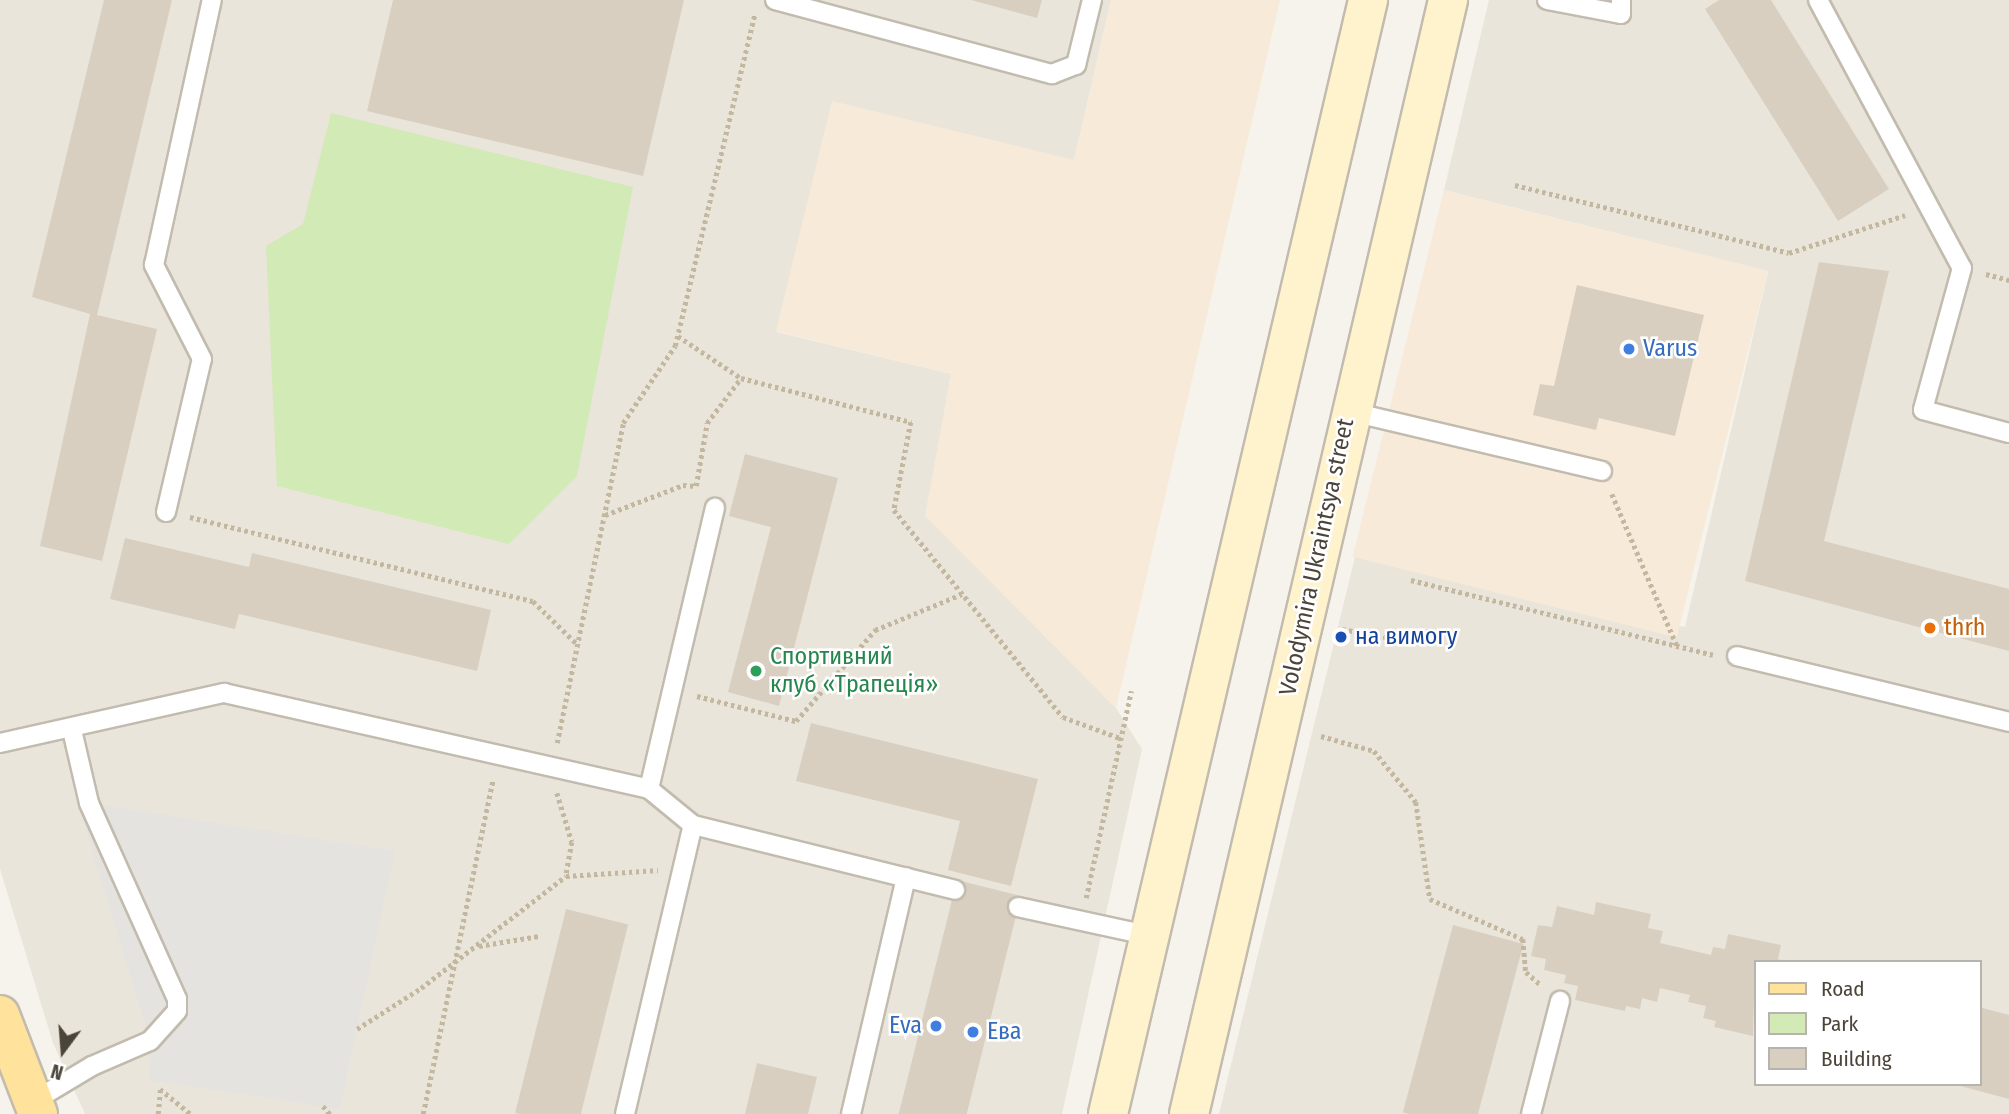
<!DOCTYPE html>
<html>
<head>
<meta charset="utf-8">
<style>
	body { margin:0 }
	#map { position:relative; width:2009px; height:1114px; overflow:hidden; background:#f6f3ec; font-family:"Fira Sans Condensed",sans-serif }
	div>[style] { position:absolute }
	.residential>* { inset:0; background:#eae5da }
	.commercial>* { inset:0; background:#f7ead8; transform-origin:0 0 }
	.green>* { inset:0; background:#d2eab5 }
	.parking>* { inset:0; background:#e5e3e0 }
	.building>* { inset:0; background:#d8cfc1; transform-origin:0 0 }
	.path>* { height:4.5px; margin-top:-2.25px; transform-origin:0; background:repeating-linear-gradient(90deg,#c4b79f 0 3.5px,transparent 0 7px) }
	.roads { filter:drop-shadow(2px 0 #c2bbae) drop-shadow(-2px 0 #c2bbae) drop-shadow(0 2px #c2bbae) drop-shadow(0 -2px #c2bbae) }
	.lane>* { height:18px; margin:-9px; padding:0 9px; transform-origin:9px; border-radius:9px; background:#fff }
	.secondary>* { height:38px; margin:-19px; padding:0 19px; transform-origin:19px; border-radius:19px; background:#fff3cd }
	.primary>* { height:38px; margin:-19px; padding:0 19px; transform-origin:19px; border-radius:19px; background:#ffe39c }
	.dots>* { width:19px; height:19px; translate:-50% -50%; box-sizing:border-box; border:4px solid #fff; border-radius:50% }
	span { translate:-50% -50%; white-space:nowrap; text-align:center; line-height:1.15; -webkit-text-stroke:5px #fff; paint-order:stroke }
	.shop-label { font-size:24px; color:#366cbe }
	.left { translate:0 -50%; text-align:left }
	.right { translate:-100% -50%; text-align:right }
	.street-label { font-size:24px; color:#4b4439 }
	.food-label { font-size:24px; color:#c56008 }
	.transit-label { font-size:24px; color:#164399 }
	.leisure-label { font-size:24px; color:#27864d }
	.legend { position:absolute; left:1754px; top:960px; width:228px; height:126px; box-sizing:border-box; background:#fff; border:2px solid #b7b4b0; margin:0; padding:9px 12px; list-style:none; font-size:21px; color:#4b4439 }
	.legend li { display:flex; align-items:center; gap:14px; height:35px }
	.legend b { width:35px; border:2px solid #b7b4b0 }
	.north { position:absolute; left:28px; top:1016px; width:70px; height:70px; -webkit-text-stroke:5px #fff; paint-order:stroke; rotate:196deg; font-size:19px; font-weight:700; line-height:28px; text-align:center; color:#4b4439 }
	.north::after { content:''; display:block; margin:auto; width:24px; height:32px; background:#4b4439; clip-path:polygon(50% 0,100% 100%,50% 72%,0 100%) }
</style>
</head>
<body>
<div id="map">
	<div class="residential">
		<div style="clip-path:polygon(0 0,1111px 0,1074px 161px,832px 102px,777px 332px,951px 374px,926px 516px,1116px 708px,1142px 749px,1062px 1114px,85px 1114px,53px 1043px,0 869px)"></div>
		<div style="clip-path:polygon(evenodd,1489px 0,2009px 0,2009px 1114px,1219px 1114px,1355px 557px,1685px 627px,1768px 272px,1444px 190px,1489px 0,1755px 962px,1979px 962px,1979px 1084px,1755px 1084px,1755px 962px)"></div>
	</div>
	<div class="commercial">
		<div style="clip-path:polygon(1111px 0,1280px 0,1116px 708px,925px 516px,951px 374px,776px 331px,832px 101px,1074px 160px)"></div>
		<div style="left:1444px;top:190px;width:334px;height:378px;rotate:14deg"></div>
	</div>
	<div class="green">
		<div style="clip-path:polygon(331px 113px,633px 187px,577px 476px,509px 544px,277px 486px,266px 246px,303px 224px)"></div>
	</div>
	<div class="parking">
		<div style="clip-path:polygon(77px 801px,395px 851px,340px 1109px,149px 1080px,150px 1041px)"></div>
	</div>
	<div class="building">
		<div style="clip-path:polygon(104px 0,172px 0,97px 315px,157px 329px,102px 561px,40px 546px,90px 314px,32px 297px)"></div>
		<div style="clip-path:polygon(393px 0,684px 0,643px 176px,367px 111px)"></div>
		<div style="clip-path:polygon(971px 0,1042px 0,1037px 18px)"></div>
		<div style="clip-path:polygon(1719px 0,1771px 0,1889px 189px,1838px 221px,1705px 9px)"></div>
		<div style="clip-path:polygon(1819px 262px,1889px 271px,1824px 541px,2009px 589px,2009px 651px,1745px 581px)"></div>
		<div style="clip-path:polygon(1577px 285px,1704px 315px,1675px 436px,1599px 418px,1596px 430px,1533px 415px,1540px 384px,1554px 386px)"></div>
		<div style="clip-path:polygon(745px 454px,838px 478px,779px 706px,728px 692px,771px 527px,729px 516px)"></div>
		<div style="clip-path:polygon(125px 538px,249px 567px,252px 553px,491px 610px,477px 671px,239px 614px,235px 629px,110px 599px)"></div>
		<div style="clip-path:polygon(811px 723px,1038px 779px,1011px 886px,948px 870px,960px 821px,796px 781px)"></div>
		<div style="left:957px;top:880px;width:66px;height:241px;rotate:14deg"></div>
		<div style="clip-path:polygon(1596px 902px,1651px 914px,1648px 928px,1663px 931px,1660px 943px,1711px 955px,1713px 947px,1725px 949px,1728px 934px,1781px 945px,1778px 959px,1786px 962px,1755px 962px,1753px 1036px,1714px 1027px,1716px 1021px,1703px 1018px,1706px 1006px,1688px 1002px,1690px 995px,1660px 988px,1657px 1002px,1642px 998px,1640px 1009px,1626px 1006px,1625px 1011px,1575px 1000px,1578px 986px,1564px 983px,1566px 975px,1544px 970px,1546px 959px,1531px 956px,1538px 925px,1552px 927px,1557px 906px,1594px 915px)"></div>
		<div style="left:566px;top:909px;width:64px;height:210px;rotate:14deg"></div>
		<div style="left:1453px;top:925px;width:73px;height:194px;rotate:15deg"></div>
		<div style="clip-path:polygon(1979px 1007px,2009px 1015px,2009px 1099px,1957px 1085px,1979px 1084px)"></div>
		<div style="clip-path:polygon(757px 1063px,817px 1077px,808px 1114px,745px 1114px)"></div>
	</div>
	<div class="path">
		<div style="left:1515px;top:185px;width:282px;rotate:13.9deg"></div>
		<div style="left:1789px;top:253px;width:122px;rotate:-18.1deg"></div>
		<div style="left:1986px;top:274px;width:24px;rotate:15deg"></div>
		<div style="left:678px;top:336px;width:76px;rotate:33.7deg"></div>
		<div style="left:741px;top:378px;width:176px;rotate:14.5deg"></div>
		<div style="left:911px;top:422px;width:90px;rotate:100.9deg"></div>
		<div style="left:894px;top:510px;width:267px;rotate:50.8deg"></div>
		<div style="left:1063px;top:717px;width:61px;rotate:20.2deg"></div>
		<div style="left:1612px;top:494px;width:165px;rotate:66.8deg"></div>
		<div style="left:605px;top:515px;width:84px;rotate:-21deg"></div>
		<div style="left:683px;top:485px;width:13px;rotate:4deg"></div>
		<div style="left:696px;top:486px;width:64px;rotate:-80.1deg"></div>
		<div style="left:707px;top:423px;width:56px;rotate:-52.9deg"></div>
		<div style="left:190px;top:517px;width:353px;rotate:13.8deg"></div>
		<div style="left:533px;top:601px;width:62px;rotate:44.3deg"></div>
		<div style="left:1411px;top:580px;width:311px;rotate:13.9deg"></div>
		<div style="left:1342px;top:629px;width:55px;rotate:10.5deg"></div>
		<div style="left:697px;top:696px;width:102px;rotate:14.2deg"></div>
		<div style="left:796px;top:721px;width:121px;rotate:-49deg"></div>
		<div style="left:875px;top:630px;width:94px;rotate:-22.5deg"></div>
		<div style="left:1321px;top:736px;width:55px;rotate:15.8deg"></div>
		<div style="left:1374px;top:751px;width:66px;rotate:50.5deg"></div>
		<div style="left:1416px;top:802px;width:98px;rotate:81.8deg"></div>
		<div style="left:1430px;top:899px;width:101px;rotate:23.3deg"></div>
		<div style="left:1523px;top:939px;width:33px;rotate:85deg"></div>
		<div style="left:1526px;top:972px;width:20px;rotate:41deg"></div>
		<div style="left:557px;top:743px;width:327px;rotate:-78.3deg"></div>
		<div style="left:623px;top:423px;width:93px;rotate:-56deg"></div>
		<div style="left:675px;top:346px;width:342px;rotate:-76.5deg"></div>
		<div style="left:557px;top:793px;width:51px;rotate:73deg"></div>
		<div style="left:572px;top:842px;width:35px;rotate:100deg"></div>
		<div style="left:1086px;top:898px;width:212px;rotate:-77.7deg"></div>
		<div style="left:479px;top:946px;width:61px;rotate:-9.5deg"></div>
		<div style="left:357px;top:1029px;width:76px;rotate:-32.6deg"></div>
		<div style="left:421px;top:988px;width:183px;rotate:-37.7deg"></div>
		<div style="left:566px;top:876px;width:92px;rotate:-3.7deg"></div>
		<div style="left:323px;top:1106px;width:11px;rotate:49deg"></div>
		<div style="left:158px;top:1114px;width:25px;rotate:-85deg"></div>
		<div style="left:160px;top:1089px;width:40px;rotate:39deg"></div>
		<div style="left:423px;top:1114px;width:342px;rotate:-78.2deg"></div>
	</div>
	<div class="roads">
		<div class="lane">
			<div style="left:775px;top:0;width:287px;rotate:15deg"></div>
			<div style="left:1052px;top:74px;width:26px;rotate:-21deg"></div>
			<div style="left:1076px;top:65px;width:67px;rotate:-76.2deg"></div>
			<div style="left:1547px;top:0;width:75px;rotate:10.7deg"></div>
			<div style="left:1621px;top:14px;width:14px;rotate:-90deg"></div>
			<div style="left:1818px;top:0;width:304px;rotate:61.8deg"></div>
			<div style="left:1962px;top:268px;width:147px;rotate:105.4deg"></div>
			<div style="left:1923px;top:410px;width:89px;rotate:15deg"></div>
			<div style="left:1348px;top:411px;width:261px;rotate:13.3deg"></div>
			<div style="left:166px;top:512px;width:157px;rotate:-76.8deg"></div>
			<div style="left:202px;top:359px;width:106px;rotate:-117.1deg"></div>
			<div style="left:154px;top:265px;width:271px;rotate:-77.7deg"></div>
			<div style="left:1737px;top:656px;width:280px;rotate:13.6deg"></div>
			<div style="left:0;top:743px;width:230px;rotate:-12.6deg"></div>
			<div style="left:224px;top:693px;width:436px;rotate:12.7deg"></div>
			<div style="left:693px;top:825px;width:270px;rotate:13.9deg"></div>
			<div style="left:1018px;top:907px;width:136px;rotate:12.3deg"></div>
			<div style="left:32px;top:1102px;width:70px;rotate:-31deg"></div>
			<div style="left:92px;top:1066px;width:63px;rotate:-23.3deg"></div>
			<div style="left:150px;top:1041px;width:40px;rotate:-48deg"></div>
			<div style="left:177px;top:1011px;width:12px;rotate:-90deg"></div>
			<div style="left:177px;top:999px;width:215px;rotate:-114.2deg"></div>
			<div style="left:89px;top:803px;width:75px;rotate:-103.1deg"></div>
			<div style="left:625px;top:1114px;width:297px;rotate:-76.8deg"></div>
			<div style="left:693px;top:825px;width:57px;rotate:-140.7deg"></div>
			<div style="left:649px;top:789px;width:289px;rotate:-76.8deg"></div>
			<div style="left:851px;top:1114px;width:243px;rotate:-76.9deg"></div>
			<div style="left:1531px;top:1114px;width:117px;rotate:-75.6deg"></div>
		</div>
		<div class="secondary">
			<div style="left:1108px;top:1114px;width:1144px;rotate:-76.86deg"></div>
			<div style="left:1189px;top:1114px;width:1144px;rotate:-76.91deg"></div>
		</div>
		<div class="primary">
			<div style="left:0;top:1015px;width:106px;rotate:69deg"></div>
		</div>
	</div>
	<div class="dots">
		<div style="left:1629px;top:349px;background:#3f7fe0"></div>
		<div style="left:1930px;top:628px;background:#e8710a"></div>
		<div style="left:1341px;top:637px;background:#1a4fb4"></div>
		<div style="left:756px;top:671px;background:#2e9e5b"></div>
		<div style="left:936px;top:1026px;background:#3f7fe0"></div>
		<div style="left:973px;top:1032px;background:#3f7fe0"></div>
	</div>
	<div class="shop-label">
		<span class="left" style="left:1643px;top:349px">Varus</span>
		<span class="right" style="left:922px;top:1026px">Eva</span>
		<span class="left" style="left:987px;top:1032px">Ева</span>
	</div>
	<div class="street-label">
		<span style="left:1317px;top:557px;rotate:-78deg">Volodymira Ukraintsya street</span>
	</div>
	<div class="food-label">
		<span class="left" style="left:1944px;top:628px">thrh</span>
	</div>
	<div class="transit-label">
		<span class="left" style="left:1355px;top:637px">на вимогу</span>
	</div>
	<div class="leisure-label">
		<span class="left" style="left:770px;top:671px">Спортивний<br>клуб «Трапеція»</span>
	</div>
	<ul class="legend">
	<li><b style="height:9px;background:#ffe39c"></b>Road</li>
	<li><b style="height:19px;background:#d2eab5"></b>Park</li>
	<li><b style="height:19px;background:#d8cfc1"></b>Building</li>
	</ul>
	<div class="north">N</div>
</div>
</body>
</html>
